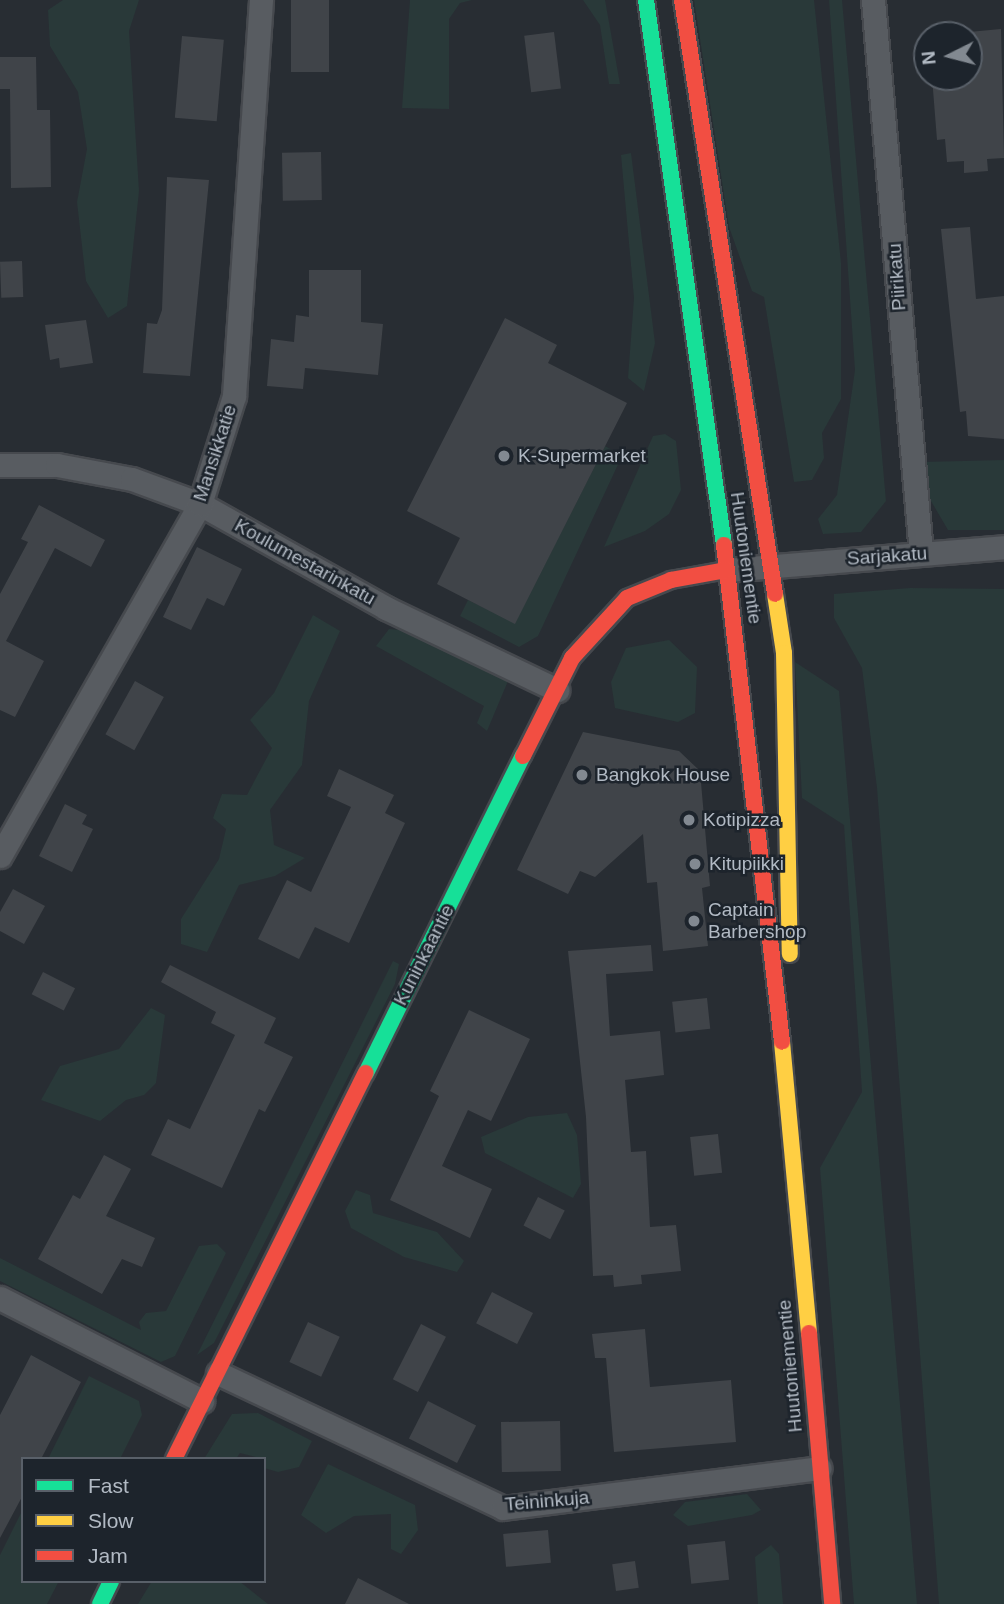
<!DOCTYPE html>
<html>
<head>
<meta charset="utf-8">
<style>
	body { margin:0 }
	#map { position:relative; width:1004px; height:1604px; overflow:hidden; background:#282d33; font-family:Arial,sans-serif }
	div>[style] { position:absolute }
	.green>* { inset:0; background:#293939 }
	.building>* { inset:0; background:#404449; transform-origin:0 0 }
	.roads { filter:drop-shadow(2px 0 #46494e) drop-shadow(-2px 0 #46494e) drop-shadow(0 2px #46494e) drop-shadow(0 -2px #46494e) }
	.street>* { height:23px; margin:-11.5px; padding:0 11.5px; transform-origin:11.5px; border-radius:11.5px; background:#585c61 }
	.fast>* { height:16px; margin:-8px; padding:0 8px; transform-origin:8px; border-radius:8px; background:#16e098 }
	.slow>* { height:16px; margin:-8px; padding:0 8px; transform-origin:8px; border-radius:8px; background:#ffcf43 }
	.jam>* { height:16px; margin:-8px; padding:0 8px; transform-origin:8px; border-radius:8px; background:#f24e42 }
	.dots>* { width:19px; height:19px; translate:-50% -50%; box-sizing:border-box; border:4px solid #1d242c; border-radius:50% }
	span { translate:-50% -50%; white-space:nowrap; text-align:center; line-height:1.15; -webkit-text-stroke:5px #1d242c; paint-order:stroke }
	.street-label { font-size:19px; color:#b2bac4 }
	.poi-label { font-size:19px; color:#b2bac4 }
	.left { translate:0 -50%; text-align:left }
	.legend { position:absolute; left:21px; top:1457px; width:245px; height:126px; box-sizing:border-box; background:#1d242c; border:2px solid #596069; margin:0; padding:9px 12px; list-style:none; font-size:21px; color:#b2bac4 }
	.legend li { display:flex; align-items:center; gap:14px; height:35px }
	.legend b { width:35px; border:2px solid #596069 }
	.north { position:absolute; left:913px; top:21px; width:70px; height:70px; box-sizing:border-box; background:#1d242c; border:2px solid #596069; border-radius:50%; rotate:264deg; font-size:19px; font-weight:700; line-height:28px; text-align:center; color:#b2bac4 }
	.north::after { content:''; display:block; margin:auto; width:24px; height:32px; background:#828991; clip-path:polygon(50% 0,100% 100%,50% 72%,0 100%) }
</style>
</head>
<body>
<div id="map">
	<div class="green">
		<div style="clip-path:polygon(63px 0,139px 0,129px 31px,139px 191px,127px 306px,108px 318px,86px 281px,77px 202px,87px 149px,78px 92px,50px 46px,48px 10px)"></div>
		<div style="clip-path:polygon(410px 0,472px 0,460px 3px,449px 19px,449px 109px,402px 108px)"></div>
		<div style="clip-path:polygon(583px 0,605px 0,620px 84px,609px 84px,600px 25px)"></div>
		<div style="clip-path:polygon(694px 0,814px 0,841px 263px,841px 399px,822px 433px,824px 458px,812px 480px,794px 482px,764px 297px,752px 291px,729px 227px)"></div>
		<div style="clip-path:polygon(829px 0,842px 0,886px 501px,861px 532px,823px 534px,818px 519px,837px 495px,855px 370px)"></div>
		<div style="clip-path:polygon(631px 153px,655px 343px,644px 391px,628px 378px,634px 298px,621px 155px)"></div>
		<div style="clip-path:polygon(665px 434px,676px 441px,681px 490px,669px 514px,645px 531px,604px 547px,653px 436px)"></div>
		<div style="clip-path:polygon(605px 446px,622px 456px,538px 636px,519px 647px,460px 616px,468px 600px,515px 623px)"></div>
		<div style="clip-path:polygon(1004px 460px,1004px 530px,948px 530px,921px 484px,922px 462px)"></div>
		<div style="clip-path:polygon(910px 588px,1004px 589px,1004px 1604px,939px 1604px,877px 788px,862px 668px,834px 618px,834px 594px)"></div>
		<div style="clip-path:polygon(313px 615px,340px 631px,309px 701px,302px 765px,270px 810px,274px 845px,305px 858px,275px 876px,239px 885px,207px 952px,181px 944px,181px 919px,219px 859px,226px 829px,213px 818px,222px 794px,247px 795px,272px 748px,250px 720px,274px 693px)"></div>
		<div style="clip-path:polygon(389px 629px,412px 631px,508px 681px,487px 731px,477px 723px,484px 706px,376px 646px)"></div>
		<div style="clip-path:polygon(669px 640px,697px 667px,695px 713px,678px 722px,615px 708px,611px 682px,626px 648px)"></div>
		<div style="clip-path:polygon(795px 662px,839px 691px,917px 1604px,854px 1604px,820px 1168px,862px 1092px,844px 825px,802px 798px)"></div>
		<div style="clip-path:polygon(393px 961px,399px 964px,395px 984px,214px 1343px,197px 1355px)"></div>
		<div style="clip-path:polygon(151px 1008px,165px 1015px,156px 1083px,144px 1095px,126px 1100px,100px 1121px,41px 1100px,60px 1066px,119px 1049px)"></div>
		<div style="clip-path:polygon(567px 1113px,577px 1135px,581px 1184px,573px 1198px,485px 1153px,481px 1137px,528px 1117px)"></div>
		<div style="clip-path:polygon(356px 1190px,370px 1195px,373px 1213px,437px 1232px,464px 1261px,457px 1272px,404px 1257px,351px 1228px,345px 1211px)"></div>
		<div style="clip-path:polygon(217px 1244px,226px 1253px,175px 1356px,161px 1362px,0 1281px,0 1258px,141px 1330px,139px 1322px,146px 1313px,166px 1311px,199px 1246px)"></div>
		<div style="clip-path:polygon(89px 1376px,139px 1401px,142px 1415px,120px 1459px,48px 1459px)"></div>
		<div style="clip-path:polygon(258px 1413px,312px 1441px,299px 1467px,278px 1472px,264px 1468px,264px 1459px,240px 1453px,236px 1459px,204px 1459px,232px 1414px)"></div>
		<div style="clip-path:polygon(328px 1464px,415px 1505px,418px 1530px,401px 1554px,391px 1549px,391px 1514px,354px 1516px,326px 1533px,301px 1515px)"></div>
		<div style="clip-path:polygon(747px 1494px,761px 1510px,752px 1515px,688px 1526px,673px 1515px,685px 1502px)"></div>
		<div style="clip-path:polygon(23px 1509px,23px 1581px,59px 1581px,47px 1604px,0 1604px,0 1555px)"></div>
		<div style="clip-path:polygon(771px 1545px,779px 1554px,783px 1604px,758px 1604px,755px 1557px)"></div>
		<div style="clip-path:polygon(152px 1581px,239px 1581px,268px 1604px,138px 1604px)"></div>
	</div>
	<div class="building">
		<div style="left:291px;top:0;width:38px;height:72px"></div>
		<div style="clip-path:polygon(1001px 29px,1004px 158px,987px 159px,988px 171px,964px 173px,964px 161px,947px 162px,945px 139px,937px 140px,932px 77px,969px 77px,969px 32px)"></div>
		<div style="left:554px;top:32px;width:57px;height:30px;rotate:83deg"></div>
		<div style="left:182px;top:36px;width:42px;height:82px;rotate:5deg"></div>
		<div style="clip-path:polygon(0 57px,36px 57px,37px 110px,50px 110px,51px 187px,11px 188px,10px 89px,0 89px)"></div>
		<div style="left:321px;top:152px;width:48px;height:39px;rotate:89deg"></div>
		<div style="clip-path:polygon(167px 177px,209px 180px,190px 376px,143px 373px,147px 323px,157px 324px,162px 310px)"></div>
		<div style="clip-path:polygon(970px 227px,976px 299px,1004px 296px,1004px 439px,968px 436px,966px 411px,960px 412px,941px 229px)"></div>
		<div style="left:22px;top:261px;width:36px;height:22px;rotate:88deg"></div>
		<div style="clip-path:polygon(309px 270px,361px 270px,361px 322px,383px 324px,378px 375px,305px 368px,303px 389px,267px 386px,271px 339px,294px 342px,296px 315px,309px 317px)"></div>
		<div style="clip-path:polygon(505px 318px,557px 345px,548px 363px,627px 403px,515px 624px,437px 584px,460px 538px,407px 511px)"></div>
		<div style="clip-path:polygon(86px 320px,93px 363px,60px 368px,59px 358px,50px 360px,45px 325px)"></div>
		<div style="clip-path:polygon(39px 505px,105px 540px,91px 567px,55px 548px,6px 641px,44px 661px,15px 717px,0 710px,0 594px,28px 542px,21px 539px)"></div>
		<div style="clip-path:polygon(197px 547px,242px 569px,224px 606px,207px 598px,191px 630px,163px 617px)"></div>
		<div style="left:135px;top:681px;width:33px;height:61px;rotate:29deg"></div>
		<div style="clip-path:polygon(583px 732px,679px 751px,700px 771px,710px 886px,702px 888px,708px 946px,663px 951px,657px 882px,647px 883px,643px 834px,595px 877px,580px 871px,568px 894px,517px 870px)"></div>
		<div style="clip-path:polygon(339px 769px,394px 795px,385px 813px,405px 823px,349px 943px,315px 927px,299px 959px,258px 939px,287px 880px,311px 892px,351px 807px,327px 796px)"></div>
		<div style="clip-path:polygon(65px 804px,87px 815px,82px 824px,93px 829px,72px 872px,39px 856px)"></div>
		<div style="clip-path:polygon(13px 889px,45px 906px,24px 944px,0 931px,0 912px)"></div>
		<div style="clip-path:polygon(651px 945px,653px 971px,606px 974px,610px 1036px,660px 1031px,664px 1075px,625px 1080px,631px 1152px,646px 1151px,650px 1227px,676px 1225px,681px 1271px,641px 1275px,642px 1284px,614px 1287px,613px 1275px,593px 1276px,586px 1117px,568px 951px)"></div>
		<div style="clip-path:polygon(170px 965px,276px 1018px,264px 1043px,293px 1057px,265px 1112px,259px 1109px,222px 1188px,151px 1155px,168px 1119px,190px 1129px,235px 1035px,211px 1023px,216px 1012px,161px 982px)"></div>
		<div style="left:43px;top:972px;width:36px;height:25px;rotate:27deg"></div>
		<div style="left:707px;top:998px;width:31px;height:35px;rotate:84deg"></div>
		<div style="clip-path:polygon(469px 1010px,530px 1039px,491px 1121px,468px 1110px,442px 1166px,492px 1189px,470px 1238px,390px 1200px,439px 1096px,430px 1091px)"></div>
		<div style="left:718px;top:1134px;width:39px;height:28px;rotate:84deg"></div>
		<div style="clip-path:polygon(104px 1155px,131px 1169px,106px 1216px,155px 1238px,142px 1267px,122px 1259px,102px 1294px,38px 1259px,73px 1195px,80px 1199px)"></div>
		<div style="left:538px;top:1197px;width:30px;height:32px;rotate:27deg"></div>
		<div style="left:492px;top:1292px;width:46px;height:35px;rotate:27deg"></div>
		<div style="left:308px;top:1322px;width:35px;height:44px;rotate:25deg"></div>
		<div style="left:421px;top:1324px;width:28px;height:62px;rotate:27deg"></div>
		<div style="clip-path:polygon(645px 1329px,650px 1387px,731px 1380px,736px 1442px,614px 1452px,606px 1358px,595px 1358px,592px 1334px)"></div>
		<div style="clip-path:polygon(31px 1355px,81px 1382px,41px 1459px,23px 1459px,23px 1495px,0 1538px,0 1415px)"></div>
		<div style="left:428px;top:1401px;width:54px;height:42px;rotate:27deg"></div>
		<div style="left:560px;top:1421px;width:50px;height:59px;rotate:89deg"></div>
		<div style="left:548px;top:1530px;width:33px;height:45px;rotate:85deg"></div>
		<div style="left:725px;top:1541px;width:39px;height:38px;rotate:84deg"></div>
		<div style="left:635px;top:1561px;width:27px;height:23px;rotate:82deg"></div>
		<div style="clip-path:polygon(358px 1578px,409px 1604px,345px 1604px)"></div>
	</div>
	<div class="roads">
		<div class="street">
			<div style="left:873px;top:0;width:555px;rotate:85.04deg"></div>
			<div style="left:0;top:465px;width:57px"></div>
			<div style="left:57px;top:465px;width:76px;rotate:10.6deg"></div>
			<div style="left:132px;top:479px;width:72px;rotate:20.2deg"></div>
			<div style="left:200px;top:504px;width:213px;rotate:29.2deg"></div>
			<div style="left:386px;top:608px;width:190px;rotate:25.6deg"></div>
			<div style="left:726px;top:570px;width:279px;rotate:-4.7deg"></div>
			<div style="left:0;top:856px;width:405px;rotate:-60.4deg"></div>
			<div style="left:200px;top:504px;width:113px;rotate:-72.5deg"></div>
			<div style="left:234px;top:396px;width:397px;rotate:-86.1deg"></div>
			<div style="left:0;top:1298px;width:227px;rotate:27deg"></div>
			<div style="left:218px;top:1373px;width:315px;rotate:25.3deg"></div>
			<div style="left:503px;top:1508px;width:319px;rotate:-7.2deg"></div>
		</div>
		<div class="fast">
			<div style="left:646px;top:0;width:551px;rotate:81.86deg"></div>
			<div style="left:366px;top:1073px;width:354px;rotate:-63.7deg"></div>
			<div style="left:100px;top:1604px;width:25px;rotate:-64deg"></div>
		</div>
		<div class="slow">
			<div style="left:775px;top:594px;width:60px;rotate:81.3deg"></div>
			<div style="left:784px;top:653px;width:301px;rotate:88.9deg"></div>
			<div style="left:782px;top:1042px;width:292px;rotate:84.7deg"></div>
		</div>
		<div class="jam">
			<div style="left:682px;top:0;width:601px;rotate:81.1deg"></div>
			<div style="left:724px;top:545px;width:500px;rotate:83.34deg"></div>
			<div style="left:523px;top:756px;width:110px;rotate:-63.4deg"></div>
			<div style="left:572px;top:658px;width:81px;rotate:-47.5deg"></div>
			<div style="left:627px;top:598px;width:48px;rotate:-22.2deg"></div>
			<div style="left:671px;top:580px;width:56px;rotate:-10.3deg"></div>
			<div style="left:809px;top:1333px;width:272px;rotate:85.1deg"></div>
			<div style="left:174px;top:1459px;width:431px;rotate:-63.6deg"></div>
		</div>
	</div>
	<div class="dots">
		<div style="left:504px;top:456px;background:#828991"></div>
		<div style="left:582px;top:775px;background:#828991"></div>
		<div style="left:689px;top:820px;background:#828991"></div>
		<div style="left:695px;top:864px;background:#828991"></div>
		<div style="left:694px;top:921px;background:#828991"></div>
	</div>
	<div class="street-label">
		<span style="left:897px;top:277px;rotate:-94deg">Piirikatu</span>
		<span style="left:215px;top:453px;rotate:-72deg">Mansikkatie</span>
		<span style="left:887px;top:556px;rotate:-4deg">Sarjakatu</span>
		<span style="left:746px;top:558px;rotate:82deg">Huutoniementie</span>
		<span style="left:305px;top:562px;rotate:29deg">Koulumestarinkatu</span>
		<span style="left:424px;top:955px;rotate:-63deg">Kuninkaantie</span>
		<span style="left:790px;top:1366px;rotate:-95deg">Huutoniementie</span>
		<span style="left:547px;top:1501px;rotate:-5deg">Teininkuja</span>
	</div>
	<div class="poi-label">
		<span class="left" style="left:518px;top:456px">K-Supermarket</span>
		<span class="left" style="left:596px;top:775px">Bangkok House</span>
		<span class="left" style="left:703px;top:820px">Kotipizza</span>
		<span class="left" style="left:709px;top:864px">Kitupiikki</span>
		<span class="left" style="left:708px;top:921px">Captain<br>Barbershop</span>
	</div>
	<ul class="legend">
	<li><b style="height:9px;background:#16e098"></b>Fast</li>
	<li><b style="height:9px;background:#ffcf43"></b>Slow</li>
	<li><b style="height:9px;background:#f24e42"></b>Jam</li>
	</ul>
	<div class="north">N</div>
</div>
</body>
</html>
